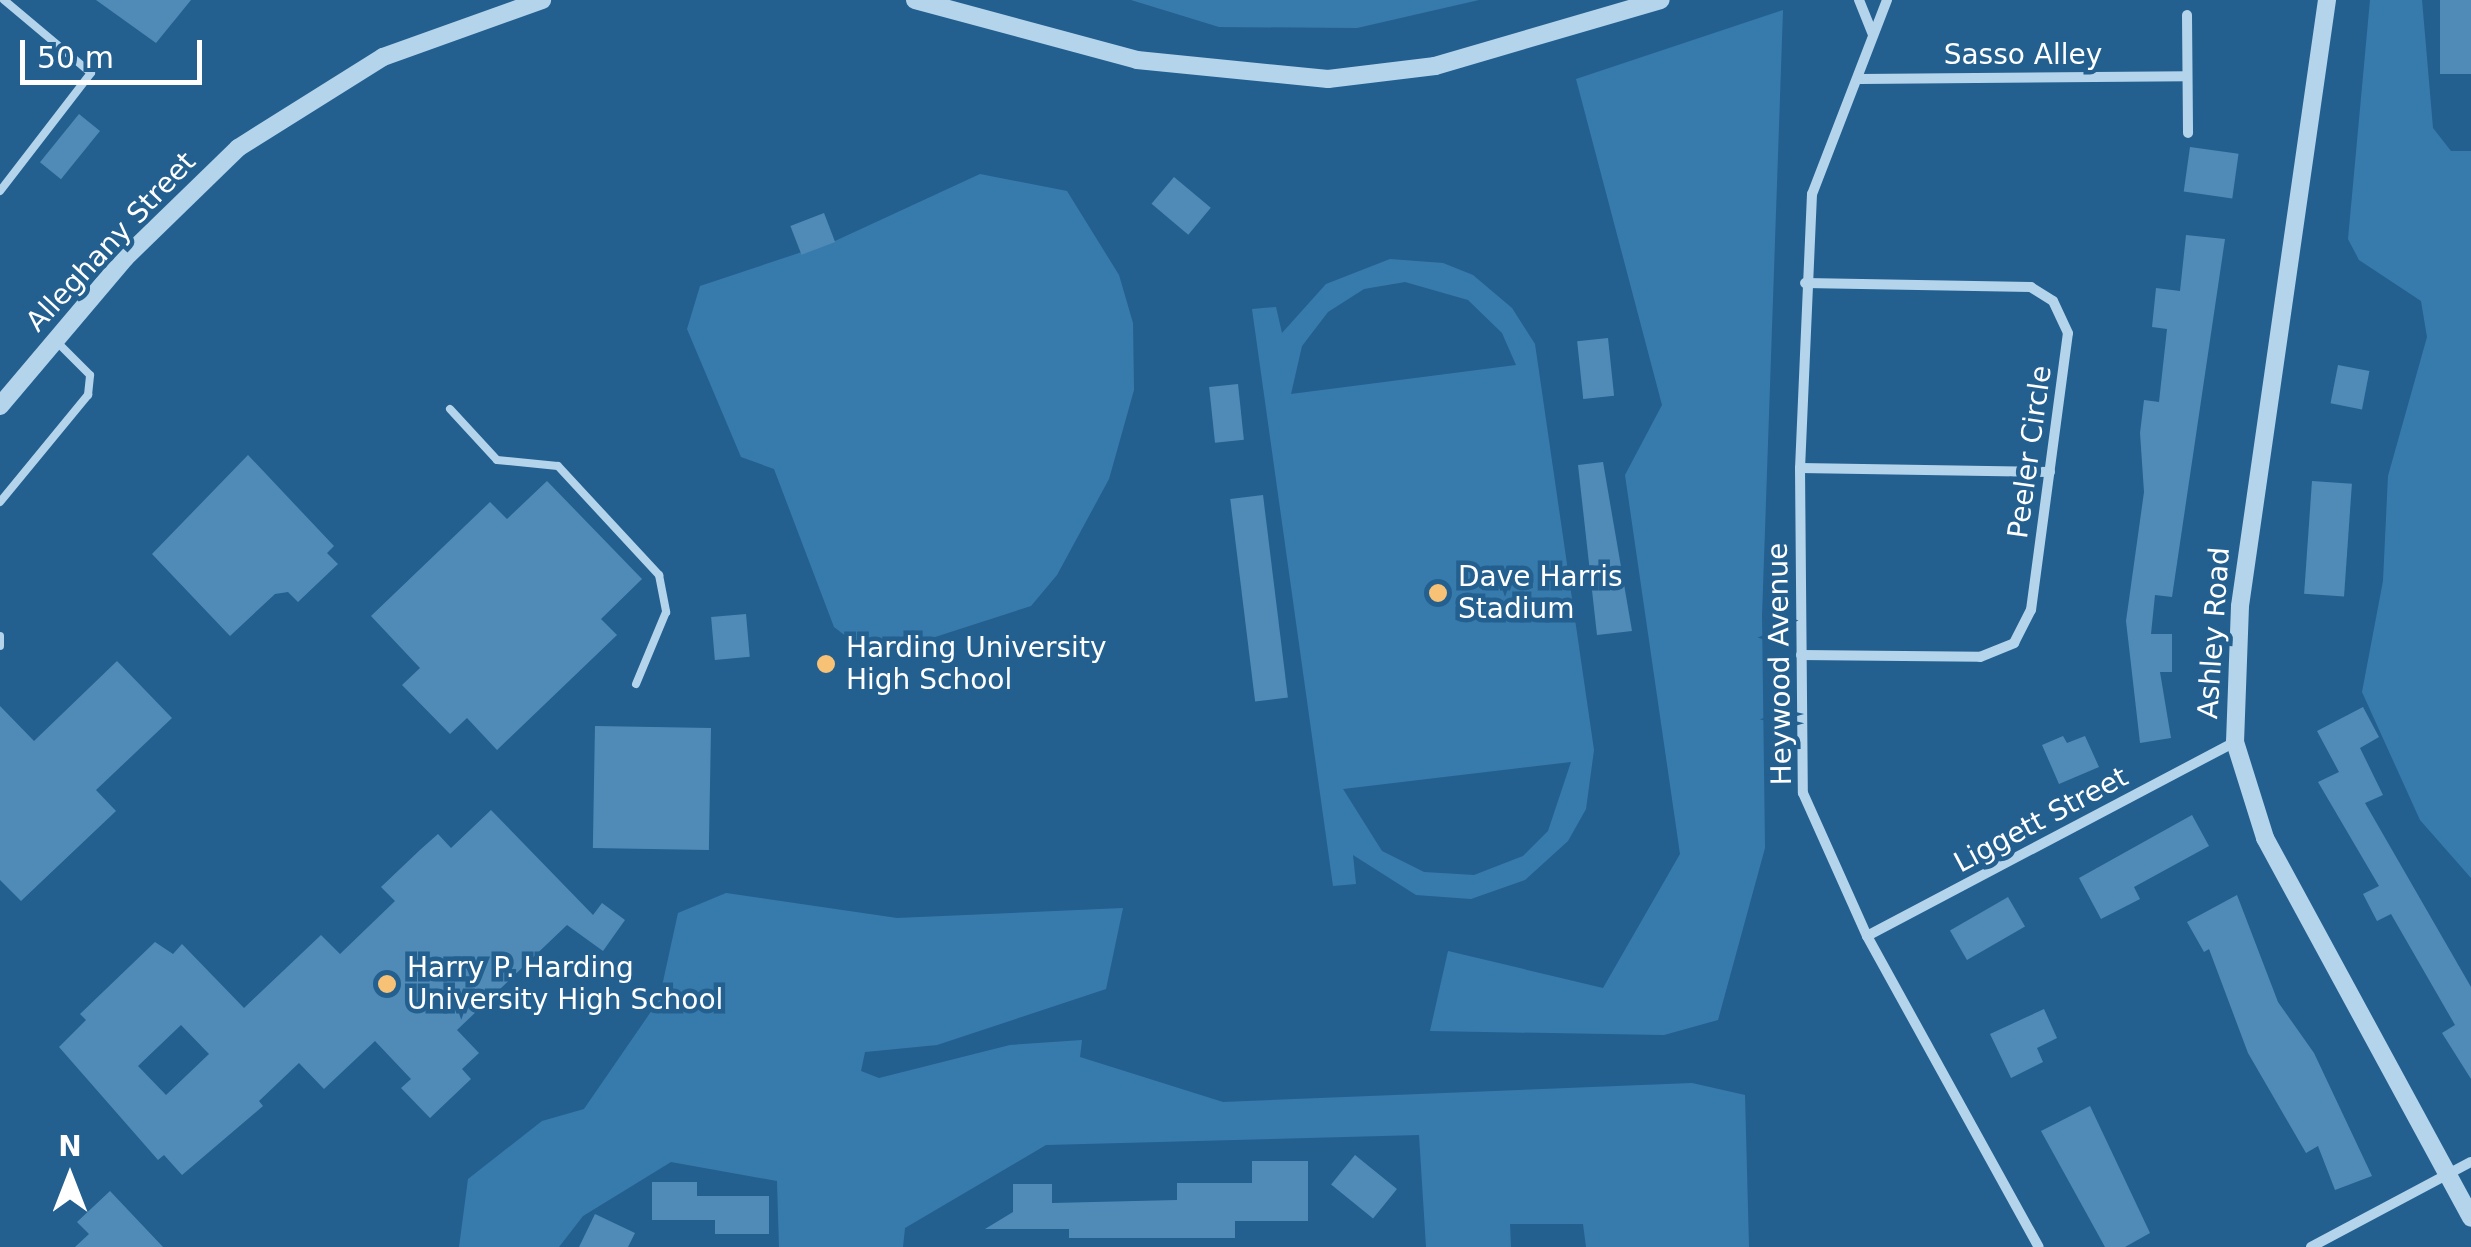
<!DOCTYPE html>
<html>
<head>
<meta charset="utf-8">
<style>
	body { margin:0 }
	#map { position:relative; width:2471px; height:1247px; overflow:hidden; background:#236090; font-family:"DejaVu Sans",sans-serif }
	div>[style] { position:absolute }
	.green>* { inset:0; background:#377bad }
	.building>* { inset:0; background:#508bb8; transform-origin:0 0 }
	.service>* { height:8px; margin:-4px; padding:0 4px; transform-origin:4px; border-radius:4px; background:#b4d4ec }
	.minor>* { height:10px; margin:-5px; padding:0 5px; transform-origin:5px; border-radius:5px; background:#b4d4ec }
	.tertiary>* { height:18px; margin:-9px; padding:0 9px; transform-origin:9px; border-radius:9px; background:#b4d4ec }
	.dots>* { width:28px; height:28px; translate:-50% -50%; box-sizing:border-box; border:5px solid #236090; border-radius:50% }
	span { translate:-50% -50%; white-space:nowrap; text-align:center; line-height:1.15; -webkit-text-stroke:9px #236090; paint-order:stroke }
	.street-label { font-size:28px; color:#fff }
	.poi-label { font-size:28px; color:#fff }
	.left { translate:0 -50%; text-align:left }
	.north { position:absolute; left:20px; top:1127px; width:100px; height:100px; -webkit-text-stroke:8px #236090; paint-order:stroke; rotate:0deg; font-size:28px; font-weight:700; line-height:40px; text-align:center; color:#fff }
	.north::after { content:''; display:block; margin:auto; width:35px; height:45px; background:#fff; clip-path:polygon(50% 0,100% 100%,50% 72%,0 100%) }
	.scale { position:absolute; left:20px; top:40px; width:182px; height:45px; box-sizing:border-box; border:5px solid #fff; border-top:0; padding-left:12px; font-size:30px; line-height:35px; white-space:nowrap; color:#fff; -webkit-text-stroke:8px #236090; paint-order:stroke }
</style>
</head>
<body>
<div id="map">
	<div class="green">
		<div style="clip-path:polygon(1131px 0,1479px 0,1357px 28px,1219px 27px)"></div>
		<div style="clip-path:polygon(2370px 0,2422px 0,2433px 128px,2451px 151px,2471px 151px,2471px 878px,2420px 820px,2362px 692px,2383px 581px,2388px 476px,2427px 337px,2421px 301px,2359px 260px,2348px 239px)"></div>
		<div style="clip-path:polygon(1783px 10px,1762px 616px,1765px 848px,1718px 1020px,1664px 1035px,1430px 1031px,1448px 951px,1603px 988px,1680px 854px,1625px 475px,1662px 405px,1576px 79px)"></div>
		<div style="clip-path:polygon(980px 174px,1067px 191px,1119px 275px,1133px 323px,1134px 390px,1109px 479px,1057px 575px,1031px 606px,873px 657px,834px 627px,774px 469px,741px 457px,687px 329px,700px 286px,835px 241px)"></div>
		<div style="clip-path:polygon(evenodd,1390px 259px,1443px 263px,1473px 275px,1512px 308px,1535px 344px,1594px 750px,1586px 809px,1568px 841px,1525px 880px,1471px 899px,1416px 895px,1353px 855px,1356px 884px,1333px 886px,1252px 309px,1276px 307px,1282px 333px,1326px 284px,1390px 259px,1405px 282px,1468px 300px,1502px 333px,1516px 365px,1291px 394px,1302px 346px,1328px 312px,1364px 289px,1405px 282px,1390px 259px,1571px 762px,1548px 831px,1523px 856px,1474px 875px,1424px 872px,1382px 851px,1343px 789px,1571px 762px)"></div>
		<div style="clip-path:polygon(726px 893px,897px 918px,1123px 908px,1106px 989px,937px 1045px,865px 1052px,861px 1071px,879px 1078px,1010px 1045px,1082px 1040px,1080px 1057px,1223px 1102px,1692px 1083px,1745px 1095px,1749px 1247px,1586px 1247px,1583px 1224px,1510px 1224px,1511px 1247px,1426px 1247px,1419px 1135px,1046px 1145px,905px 1228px,903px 1247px,779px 1247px,777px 1181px,671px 1162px,583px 1216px,559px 1247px,459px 1247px,468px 1179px,542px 1121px,584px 1109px,659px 1000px,678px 913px)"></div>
	</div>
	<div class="building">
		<div style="clip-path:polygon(96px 0,191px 0,156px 43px)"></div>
		<div style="left:2440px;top:0;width:31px;height:74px"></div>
		<div style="left:79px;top:114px;width:27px;height:62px;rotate:39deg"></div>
		<div style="left:2190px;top:147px;width:49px;height:45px;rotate:8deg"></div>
		<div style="left:1174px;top:177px;width:48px;height:35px;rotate:40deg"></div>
		<div style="left:824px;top:213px;width:31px;height:36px;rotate:69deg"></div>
		<div style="clip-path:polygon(2186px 235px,2225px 239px,2172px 597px,2155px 595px,2151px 634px,2172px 634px,2172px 672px,2160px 672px,2171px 738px,2140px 743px,2126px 621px,2144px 492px,2140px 433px,2144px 400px,2159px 402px,2167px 329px,2152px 327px,2156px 288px,2180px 291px)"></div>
		<div style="left:1608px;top:338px;width:58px;height:31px;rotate:84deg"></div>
		<div style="left:2338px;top:365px;width:32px;height:39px;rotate:11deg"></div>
		<div style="left:1238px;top:384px;width:56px;height:29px;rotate:84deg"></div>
		<div style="clip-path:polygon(248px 455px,334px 546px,327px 553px,338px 564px,298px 602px,288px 592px,275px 594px,230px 636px,152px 554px)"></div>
		<div style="clip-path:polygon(1603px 462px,1632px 631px,1597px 635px,1578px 465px)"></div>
		<div style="clip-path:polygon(547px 481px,642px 579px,601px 619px,617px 635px,497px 750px,467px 718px,450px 734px,402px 685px,420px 668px,371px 616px,490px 502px,507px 519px)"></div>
		<div style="left:2312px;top:481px;width:40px;height:113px;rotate:4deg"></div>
		<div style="left:1263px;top:495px;width:204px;height:33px;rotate:83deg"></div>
		<div style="left:746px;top:614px;width:43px;height:35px;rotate:85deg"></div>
		<div style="clip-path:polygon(117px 661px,172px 718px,96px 790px,116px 811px,21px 901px,0 880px,0 706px,34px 741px)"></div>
		<div style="clip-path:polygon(2363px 707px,2379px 737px,2360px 748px,2383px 795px,2365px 803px,2471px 987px,2471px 1079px,2442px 1033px,2455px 1025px,2391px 914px,2377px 921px,2363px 894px,2379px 886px,2318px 782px,2339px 772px,2317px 731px)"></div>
		<div style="left:595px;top:726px;width:116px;height:122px;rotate:1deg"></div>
		<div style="clip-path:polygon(2063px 736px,2067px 743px,2085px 736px,2099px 767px,2059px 784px,2042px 745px)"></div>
		<div style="clip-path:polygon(evenodd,491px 810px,593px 915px,602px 903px,625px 920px,603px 951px,567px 925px,457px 1030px,479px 1053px,462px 1069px,471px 1079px,430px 1118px,401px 1088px,411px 1079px,375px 1041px,324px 1089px,299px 1063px,259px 1101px,263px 1106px,182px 1175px,164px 1155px,158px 1160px,59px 1047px,86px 1020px,80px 1014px,155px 942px,173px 954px,182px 944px,244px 1008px,321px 935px,340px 954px,395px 901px,381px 887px,421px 849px,438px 834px,451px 848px,491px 810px,181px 1025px,209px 1054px,166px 1095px,138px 1066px,181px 1025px)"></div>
		<div style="clip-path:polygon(2192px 815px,2209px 846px,2134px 887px,2140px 899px,2101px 919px,2079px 878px)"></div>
		<div style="clip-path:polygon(2237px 895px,2278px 1002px,2314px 1053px,2372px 1176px,2335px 1190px,2318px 1146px,2306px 1153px,2248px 1053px,2209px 949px,2204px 952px,2187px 922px)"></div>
		<div style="left:2008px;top:897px;width:34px;height:67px;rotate:60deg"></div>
		<div style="clip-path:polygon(2044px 1009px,2057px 1038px,2037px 1048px,2043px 1062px,2011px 1078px,1990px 1034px)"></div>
		<div style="clip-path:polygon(2090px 1106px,2150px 1233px,2125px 1247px,2105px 1247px,2041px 1131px)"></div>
		<div style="left:1355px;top:1155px;width:54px;height:38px;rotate:39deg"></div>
		<div style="clip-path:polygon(1252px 1161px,1308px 1161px,1308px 1221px,1235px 1221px,1235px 1238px,1069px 1238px,1069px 1229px,985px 1229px,1013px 1212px,1013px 1184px,1052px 1184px,1052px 1203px,1177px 1200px,1177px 1183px,1252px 1183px)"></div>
		<div style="clip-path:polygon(652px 1182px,697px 1182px,697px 1196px,769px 1196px,769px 1234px,715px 1234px,715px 1220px,652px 1220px)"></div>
		<div style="clip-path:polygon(110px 1191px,163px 1247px,75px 1247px,89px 1234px,77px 1222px)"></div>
		<div style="clip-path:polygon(595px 1214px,635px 1233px,628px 1247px,579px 1247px)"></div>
	</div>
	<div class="service">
		<div style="left:0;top:191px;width:149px;rotate:-52.4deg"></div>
		<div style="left:91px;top:73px;width:114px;rotate:-140deg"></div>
		<div style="left:450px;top:409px;width:69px;rotate:47.3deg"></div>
		<div style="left:497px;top:460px;width:61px;rotate:5.6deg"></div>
		<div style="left:558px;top:466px;width:149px;rotate:47.2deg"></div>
		<div style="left:659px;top:575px;width:38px;rotate:79deg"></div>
		<div style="left:666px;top:612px;width:78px;rotate:112.6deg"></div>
		<div style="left:0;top:502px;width:139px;rotate:-50.6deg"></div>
		<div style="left:88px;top:395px;width:20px;rotate:-84deg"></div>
		<div style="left:90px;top:375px;width:47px;rotate:-135deg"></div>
		<div style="left:0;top:636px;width:10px;rotate:90deg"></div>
	</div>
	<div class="minor">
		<div style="left:1859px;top:0;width:37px;rotate:68deg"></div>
		<div style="left:1887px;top:0;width:208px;rotate:111.1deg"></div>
		<div style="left:1812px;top:194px;width:274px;rotate:92.5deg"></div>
		<div style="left:1800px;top:468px;width:325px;rotate:89.5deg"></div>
		<div style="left:1803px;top:793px;width:157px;rotate:65.9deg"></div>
		<div style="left:1867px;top:936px;width:355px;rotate:61.1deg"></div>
		<div style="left:2187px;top:15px;width:118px;rotate:89.5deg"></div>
		<div style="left:1860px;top:79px;width:327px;rotate:-0.5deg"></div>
		<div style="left:1800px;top:468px;width:250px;rotate:0.9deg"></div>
		<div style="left:1801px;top:655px;width:179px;rotate:0.6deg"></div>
		<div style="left:1980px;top:657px;width:37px;rotate:-22deg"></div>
		<div style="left:2014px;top:643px;width:37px;rotate:-63deg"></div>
		<div style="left:2031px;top:610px;width:279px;rotate:-82.4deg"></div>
		<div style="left:2068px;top:333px;width:35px;rotate:-115deg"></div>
		<div style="left:2053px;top:301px;width:26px;rotate:-148deg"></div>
		<div style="left:2031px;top:287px;width:226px;rotate:-179deg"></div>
		<div style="left:1867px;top:936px;width:416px;rotate:-27.8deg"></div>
		<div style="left:2311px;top:1247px;width:181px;rotate:-28deg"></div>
	</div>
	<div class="tertiary">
		<div style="left:915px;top:0;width:230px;rotate:15.1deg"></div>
		<div style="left:1137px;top:60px;width:192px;rotate:5.7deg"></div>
		<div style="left:1328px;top:79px;width:108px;rotate:-6.9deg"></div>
		<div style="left:1435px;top:66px;width:235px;rotate:-16.3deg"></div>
		<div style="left:2327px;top:0;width:612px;rotate:98.17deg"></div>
		<div style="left:2240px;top:606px;width:136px;rotate:92.1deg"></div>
		<div style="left:2235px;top:742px;width:101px;rotate:72.6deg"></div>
		<div style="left:2265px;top:838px;width:432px;rotate:61.5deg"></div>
		<div style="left:0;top:406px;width:194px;rotate:-49.8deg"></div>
		<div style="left:125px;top:258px;width:158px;rotate:-44.2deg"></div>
		<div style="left:238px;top:148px;width:171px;rotate:-32.1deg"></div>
		<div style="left:383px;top:57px;width:169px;rotate:-19.7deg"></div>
	</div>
	<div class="dots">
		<div style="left:1438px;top:593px;background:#f8c276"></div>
		<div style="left:826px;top:664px;background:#f8c276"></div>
		<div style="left:387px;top:984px;background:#f8c276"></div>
	</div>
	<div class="street-label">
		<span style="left:2023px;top:55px">Sasso Alley</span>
		<span style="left:111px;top:242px;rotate:-47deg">Alleghany Street</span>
		<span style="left:2030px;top:452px;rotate:-82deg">Peeler Circle</span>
		<span style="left:2214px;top:633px;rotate:-86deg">Ashley Road</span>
		<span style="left:1780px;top:664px;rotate:-91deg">Heywood Avenue</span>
		<span style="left:2041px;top:820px;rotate:-28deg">Liggett Street</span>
	</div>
	<div class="poi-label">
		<span class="left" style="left:1458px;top:593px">Dave Harris<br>Stadium</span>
		<span class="left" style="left:846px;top:664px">Harding University<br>High School</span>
		<span class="left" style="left:407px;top:984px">Harry P. Harding<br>University High School</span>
	</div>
	<div class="north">N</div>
	<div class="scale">50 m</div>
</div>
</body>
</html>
